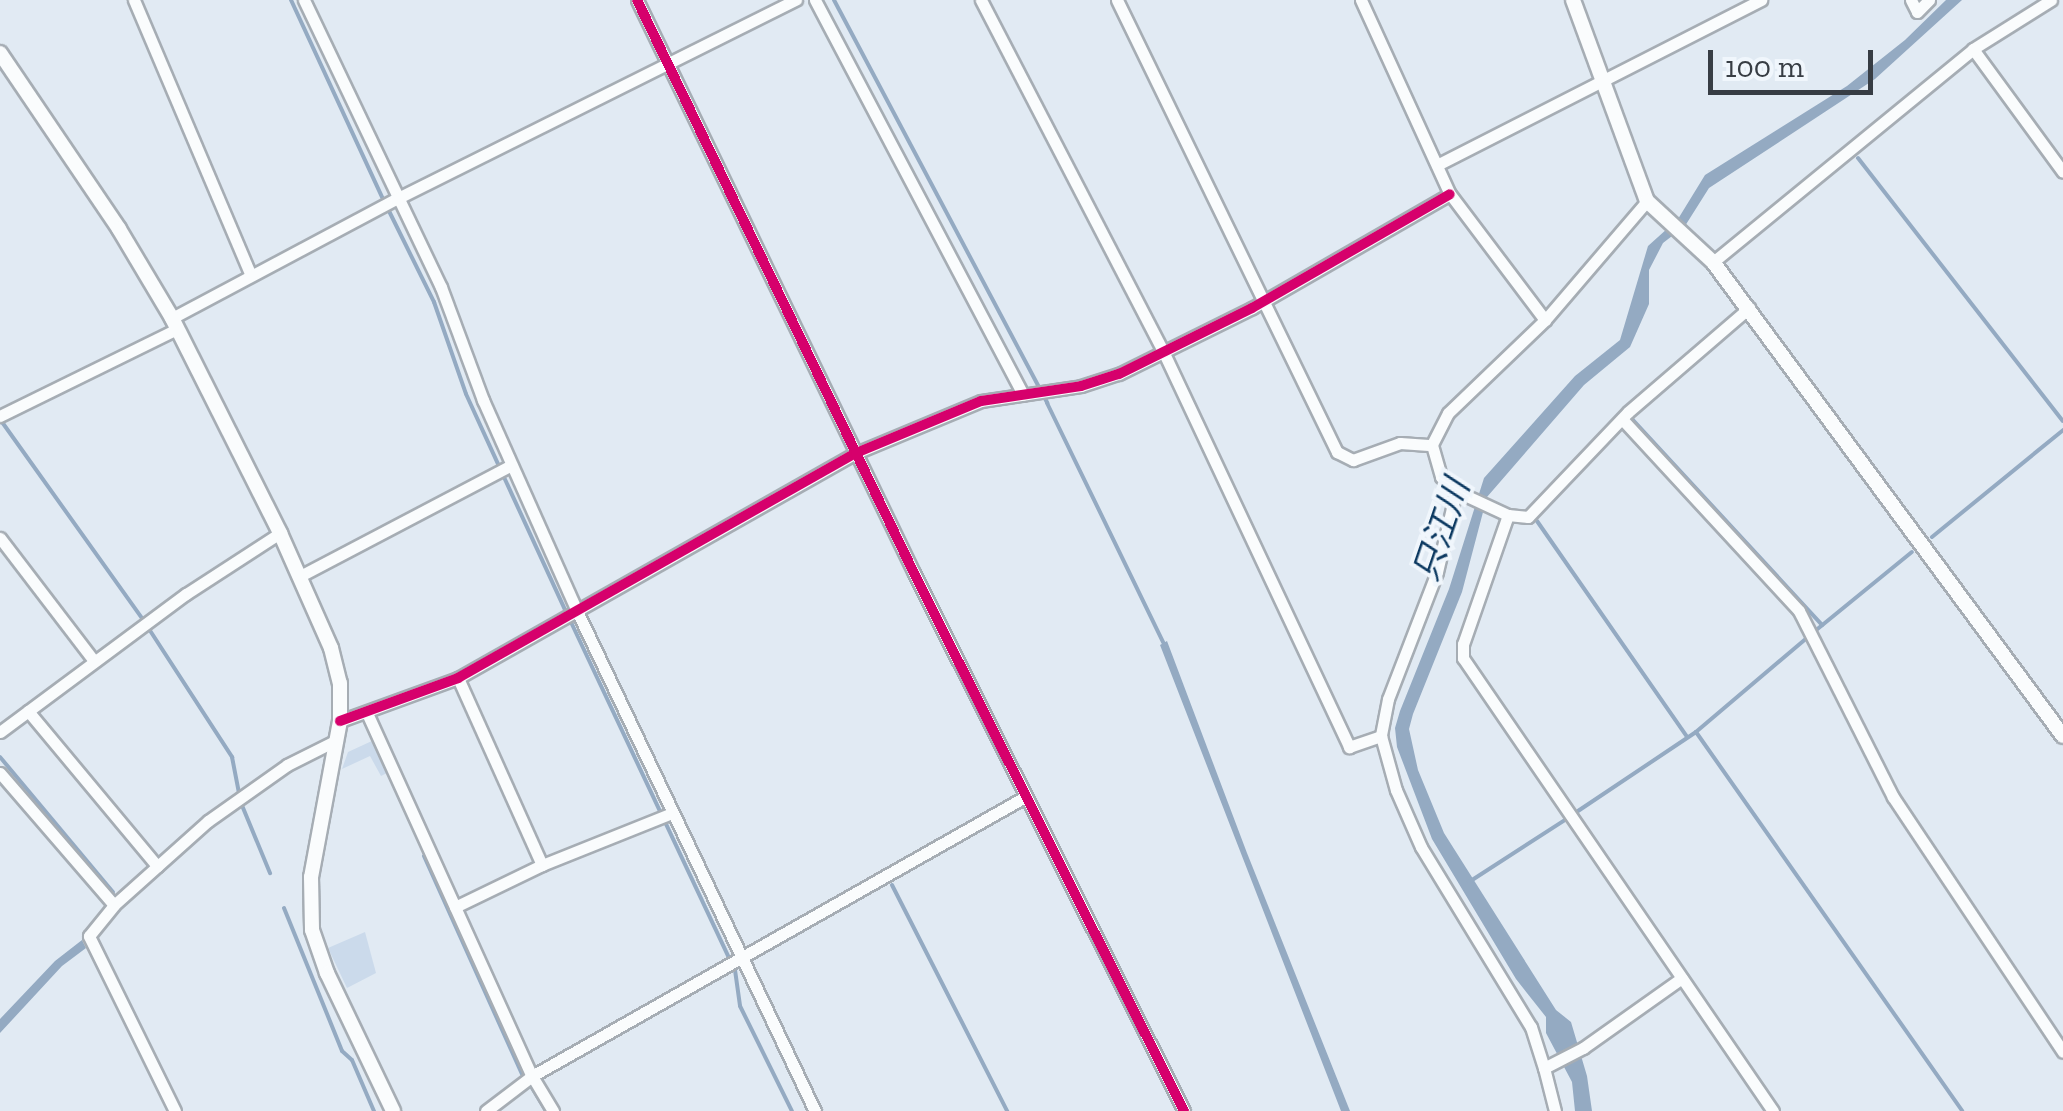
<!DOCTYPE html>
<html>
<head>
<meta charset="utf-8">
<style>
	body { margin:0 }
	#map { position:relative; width:2063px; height:1111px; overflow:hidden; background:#e1eaf3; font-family:"Zilla Slab","Noto Sans JP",serif }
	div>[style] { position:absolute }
	.green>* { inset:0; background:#cbdaeb }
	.water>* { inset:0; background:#94aac2 }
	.stream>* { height:4px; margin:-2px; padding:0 2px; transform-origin:2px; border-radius:2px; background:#94aac2 }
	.roads { filter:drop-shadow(2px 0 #a6adb4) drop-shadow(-2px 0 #a6adb4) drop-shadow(0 2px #a6adb4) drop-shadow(0 -2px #a6adb4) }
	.minor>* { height:11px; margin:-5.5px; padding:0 5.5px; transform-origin:5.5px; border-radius:5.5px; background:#fafcfd }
	.tertiary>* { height:14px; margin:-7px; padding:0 7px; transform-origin:7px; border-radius:7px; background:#fafcfd }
	.cycleway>* { height:10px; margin:-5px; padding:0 5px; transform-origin:5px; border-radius:5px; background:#d6006c }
	span { translate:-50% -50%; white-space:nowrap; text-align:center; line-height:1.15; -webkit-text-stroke:8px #f0f6fc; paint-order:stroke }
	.water-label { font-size:35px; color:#0b3860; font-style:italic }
	.scale { position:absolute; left:1708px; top:50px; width:165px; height:45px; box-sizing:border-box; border:5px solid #373d44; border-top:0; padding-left:12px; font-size:30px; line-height:35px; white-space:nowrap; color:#373d44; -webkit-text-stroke:8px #f0f6fc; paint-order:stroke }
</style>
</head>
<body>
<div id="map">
	<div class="green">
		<div style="clip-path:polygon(374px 740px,389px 772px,381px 776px,370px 756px,342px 769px,348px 752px)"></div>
		<div style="clip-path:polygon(365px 932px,376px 973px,347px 988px,328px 948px)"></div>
	</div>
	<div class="water">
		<div style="clip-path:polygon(1946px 0,1962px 0,1875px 79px,1709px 188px,1685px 226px,1663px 243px,1649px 270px,1649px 304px,1630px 347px,1584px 385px,1487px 497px,1462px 592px,1413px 714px,1409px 729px,1418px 770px,1444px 833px,1556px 1010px,1571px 1022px,1587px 1076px,1592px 1111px,1575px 1111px,1572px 1082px,1546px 1033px,1546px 1017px,1516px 979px,1432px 839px,1397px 747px,1395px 728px,1400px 711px,1449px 589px,1484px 478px,1575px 376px,1620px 340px,1648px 246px,1678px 219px,1705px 175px,1847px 86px,1905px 40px)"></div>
		<div style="clip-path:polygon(1167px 641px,1247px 853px,1350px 1111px,1341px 1111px,1160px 645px)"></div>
		<div style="clip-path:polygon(82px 940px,86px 948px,62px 966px,0 1033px,0 1019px,55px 961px)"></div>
	</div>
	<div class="stream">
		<div style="left:291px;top:0;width:221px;rotate:65.2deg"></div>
		<div style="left:834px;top:0;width:456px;rotate:62.1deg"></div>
		<div style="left:1047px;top:403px;width:266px;rotate:64.1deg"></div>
		<div style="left:1858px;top:158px;width:333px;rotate:52.1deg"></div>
		<div style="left:388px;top:209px;width:104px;rotate:63.7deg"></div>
		<div style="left:434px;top:302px;width:97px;rotate:70.8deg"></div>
		<div style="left:466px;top:394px;width:79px;rotate:65.4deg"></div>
		<div style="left:1633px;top:420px;width:279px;rotate:47.3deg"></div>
		<div style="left:2px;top:422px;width:241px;rotate:54.5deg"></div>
		<div style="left:503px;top:475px;width:151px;rotate:65.3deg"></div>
		<div style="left:1537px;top:521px;width:263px;rotate:55.2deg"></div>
		<div style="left:1932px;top:537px;width:169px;rotate:-39.2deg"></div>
		<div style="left:570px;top:620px;width:387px;rotate:64.8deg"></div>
		<div style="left:735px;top:970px;width:36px;rotate:82deg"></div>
		<div style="left:740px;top:1006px;width:117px;rotate:63.7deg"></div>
		<div style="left:149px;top:629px;width:153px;rotate:57deg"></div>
		<div style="left:232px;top:757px;width:38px;rotate:79deg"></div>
		<div style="left:1815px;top:631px;width:125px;rotate:-39.2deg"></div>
		<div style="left:1808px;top:637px;width:147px;rotate:139.7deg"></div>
		<div style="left:1696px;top:732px;width:463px;rotate:54.9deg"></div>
		<div style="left:0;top:757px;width:176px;rotate:50.1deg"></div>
		<div style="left:241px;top:803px;width:76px;rotate:67.5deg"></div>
		<div style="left:1578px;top:811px;width:142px;rotate:-33.8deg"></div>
		<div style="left:424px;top:856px;width:239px;rotate:65.8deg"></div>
		<div style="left:1469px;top:882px;width:114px;rotate:-32.9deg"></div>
		<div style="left:892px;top:885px;width:254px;rotate:63deg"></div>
		<div style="left:284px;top:908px;width:154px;rotate:67.9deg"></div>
		<div style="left:342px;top:1051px;width:13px;rotate:42deg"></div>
		<div style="left:352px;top:1060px;width:56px;rotate:66.7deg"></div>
		<div style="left:531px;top:1086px;width:29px;rotate:59deg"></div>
	</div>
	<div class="roads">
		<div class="minor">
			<div style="left:134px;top:0;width:299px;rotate:67deg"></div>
			<div style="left:304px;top:0;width:318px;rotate:64.5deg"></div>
			<div style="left:441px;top:287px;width:121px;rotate:69.6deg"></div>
			<div style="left:483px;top:400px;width:231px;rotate:66deg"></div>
			<div style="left:577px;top:611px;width:554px;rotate:64.55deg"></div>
			<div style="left:637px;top:0;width:636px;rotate:64.2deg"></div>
			<div style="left:914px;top:573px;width:602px;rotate:63.35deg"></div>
			<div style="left:815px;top:0;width:446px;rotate:62.2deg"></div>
			<div style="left:981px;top:0;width:395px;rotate:62.6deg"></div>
			<div style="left:1163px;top:351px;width:438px;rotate:64.8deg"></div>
			<div style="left:1349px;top:747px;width:34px;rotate:-19deg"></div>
			<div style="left:1117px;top:0;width:503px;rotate:64.05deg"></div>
			<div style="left:1337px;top:452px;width:18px;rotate:27deg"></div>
			<div style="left:1353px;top:460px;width:50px;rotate:-19.9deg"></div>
			<div style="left:1400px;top:443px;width:32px;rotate:4deg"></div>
			<div style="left:1361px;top:0;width:213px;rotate:65.4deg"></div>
			<div style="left:1450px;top:194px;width:158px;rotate:53deg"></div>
			<div style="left:1911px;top:0;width:13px;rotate:63deg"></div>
			<div style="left:1917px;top:12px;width:17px;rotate:-45deg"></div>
			<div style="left:1973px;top:49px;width:152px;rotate:53.8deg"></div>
			<div style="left:1437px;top:165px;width:364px;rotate:-27deg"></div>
			<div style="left:1647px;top:201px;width:157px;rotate:130.6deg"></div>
			<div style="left:1545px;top:320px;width:134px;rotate:136.2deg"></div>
			<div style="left:1448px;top:413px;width:36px;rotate:117deg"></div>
			<div style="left:1432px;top:445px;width:33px;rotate:74deg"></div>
			<div style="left:1441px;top:477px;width:21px;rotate:43deg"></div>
			<div style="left:1456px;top:491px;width:57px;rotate:24.8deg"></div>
			<div style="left:1508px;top:515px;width:20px;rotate:6deg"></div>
			<div style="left:1528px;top:517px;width:145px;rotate:-46.4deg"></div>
			<div style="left:1628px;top:412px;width:160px;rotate:-40.7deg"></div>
			<div style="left:1713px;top:262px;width:336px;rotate:-39.3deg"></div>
			<div style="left:1973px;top:49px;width:92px;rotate:-32.1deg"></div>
			<div style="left:172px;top:318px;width:254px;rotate:-28deg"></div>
			<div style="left:396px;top:199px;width:447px;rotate:-26.5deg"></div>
			<div style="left:0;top:416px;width:197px;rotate:-26.2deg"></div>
			<div style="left:1622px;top:419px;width:261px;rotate:47.3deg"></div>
			<div style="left:1799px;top:611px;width:208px;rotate:63.2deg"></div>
			<div style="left:1893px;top:797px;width:306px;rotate:56.3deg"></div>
			<div style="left:1456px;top:491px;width:83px;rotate:103.2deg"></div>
			<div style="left:1437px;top:572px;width:136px;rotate:111.1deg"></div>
			<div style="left:1388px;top:699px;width:38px;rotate:101deg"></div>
			<div style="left:1381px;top:736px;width:56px;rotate:74.5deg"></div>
			<div style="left:1396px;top:790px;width:62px;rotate:66.3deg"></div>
			<div style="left:1421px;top:847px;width:211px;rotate:58.6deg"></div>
			<div style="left:1531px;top:1027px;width:43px;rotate:72.4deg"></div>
			<div style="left:1508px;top:515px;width:137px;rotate:109.2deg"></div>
			<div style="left:1463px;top:644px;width:14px;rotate:90deg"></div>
			<div style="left:1463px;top:658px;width:549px;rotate:55.62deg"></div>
			<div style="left:0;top:538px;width:155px;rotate:52.6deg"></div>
			<div style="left:300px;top:576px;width:238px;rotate:-27.7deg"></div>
			<div style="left:28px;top:711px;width:202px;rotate:50.2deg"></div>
			<div style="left:367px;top:713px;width:399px;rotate:65.6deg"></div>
			<div style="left:532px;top:1076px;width:41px;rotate:59deg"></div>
			<div style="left:340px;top:721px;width:126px;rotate:-20deg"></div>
			<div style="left:458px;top:678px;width:457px;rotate:-29.5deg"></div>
			<div style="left:856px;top:453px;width:135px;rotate:-22.6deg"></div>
			<div style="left:981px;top:401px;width:101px;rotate:-8.5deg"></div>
			<div style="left:1081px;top:386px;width:40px;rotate:-18deg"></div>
			<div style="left:1119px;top:374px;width:148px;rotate:-26.4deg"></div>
			<div style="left:1252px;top:308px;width:228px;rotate:-29.9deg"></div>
			<div style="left:0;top:732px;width:232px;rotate:-36.6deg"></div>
			<div style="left:186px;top:594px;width:112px;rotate:-33deg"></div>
			<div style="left:0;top:773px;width:174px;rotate:49.2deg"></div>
			<div style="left:542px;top:865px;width:140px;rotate:-21.8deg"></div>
			<div style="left:455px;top:907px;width:97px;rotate:-25.8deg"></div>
			<div style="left:542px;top:865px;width:205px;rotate:-114.2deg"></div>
			<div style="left:175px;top:1111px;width:195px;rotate:-116.2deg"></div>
			<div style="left:89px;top:936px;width:40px;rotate:-51deg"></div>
			<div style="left:114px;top:905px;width:126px;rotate:-41.8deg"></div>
			<div style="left:208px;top:821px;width:97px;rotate:-35.3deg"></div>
			<div style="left:287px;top:765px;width:56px;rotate:-26.6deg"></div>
			<div style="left:486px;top:1111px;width:58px;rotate:-37.3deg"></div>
			<div style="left:532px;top:1076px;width:566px;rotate:-29.51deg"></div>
			<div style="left:1555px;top:1111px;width:44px;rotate:-104.3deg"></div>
			<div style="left:1544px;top:1068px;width:44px;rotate:-27.1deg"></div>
			<div style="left:1583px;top:1048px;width:121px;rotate:-35.3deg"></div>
		</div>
		<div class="tertiary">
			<div style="left:1573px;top:0;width:214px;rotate:69.8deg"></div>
			<div style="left:1647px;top:201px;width:90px;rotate:42.7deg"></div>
			<div style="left:1713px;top:262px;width:589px;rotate:53.56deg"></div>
			<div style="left:0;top:53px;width:212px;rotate:55.9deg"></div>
			<div style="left:119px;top:229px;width:104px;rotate:59.2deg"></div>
			<div style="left:172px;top:318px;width:241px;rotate:63.3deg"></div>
			<div style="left:280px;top:533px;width:126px;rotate:66.1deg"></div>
			<div style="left:331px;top:648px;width:36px;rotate:76deg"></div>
			<div style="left:340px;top:683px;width:38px;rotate:90deg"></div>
			<div style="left:340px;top:721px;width:159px;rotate:100.5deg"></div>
			<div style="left:311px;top:877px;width:53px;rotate:88.9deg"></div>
			<div style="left:312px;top:930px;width:46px;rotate:70.8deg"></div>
			<div style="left:327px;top:973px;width:153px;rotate:64.4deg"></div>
		</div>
	</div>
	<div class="cycleway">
		<div style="left:637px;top:0;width:636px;rotate:64.2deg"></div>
		<div style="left:914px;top:573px;width:602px;rotate:63.35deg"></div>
		<div style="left:340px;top:721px;width:126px;rotate:-20deg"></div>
		<div style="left:458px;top:678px;width:457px;rotate:-29.5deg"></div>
		<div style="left:856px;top:453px;width:135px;rotate:-22.6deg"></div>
		<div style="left:981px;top:401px;width:101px;rotate:-8.5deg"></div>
		<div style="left:1081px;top:386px;width:40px;rotate:-18deg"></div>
		<div style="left:1119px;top:374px;width:148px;rotate:-26.4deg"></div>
		<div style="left:1252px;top:308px;width:228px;rotate:-29.9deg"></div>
	</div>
	<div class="water-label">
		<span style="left:1441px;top:530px;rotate:-71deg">只江川</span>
	</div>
	<div class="scale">100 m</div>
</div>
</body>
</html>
